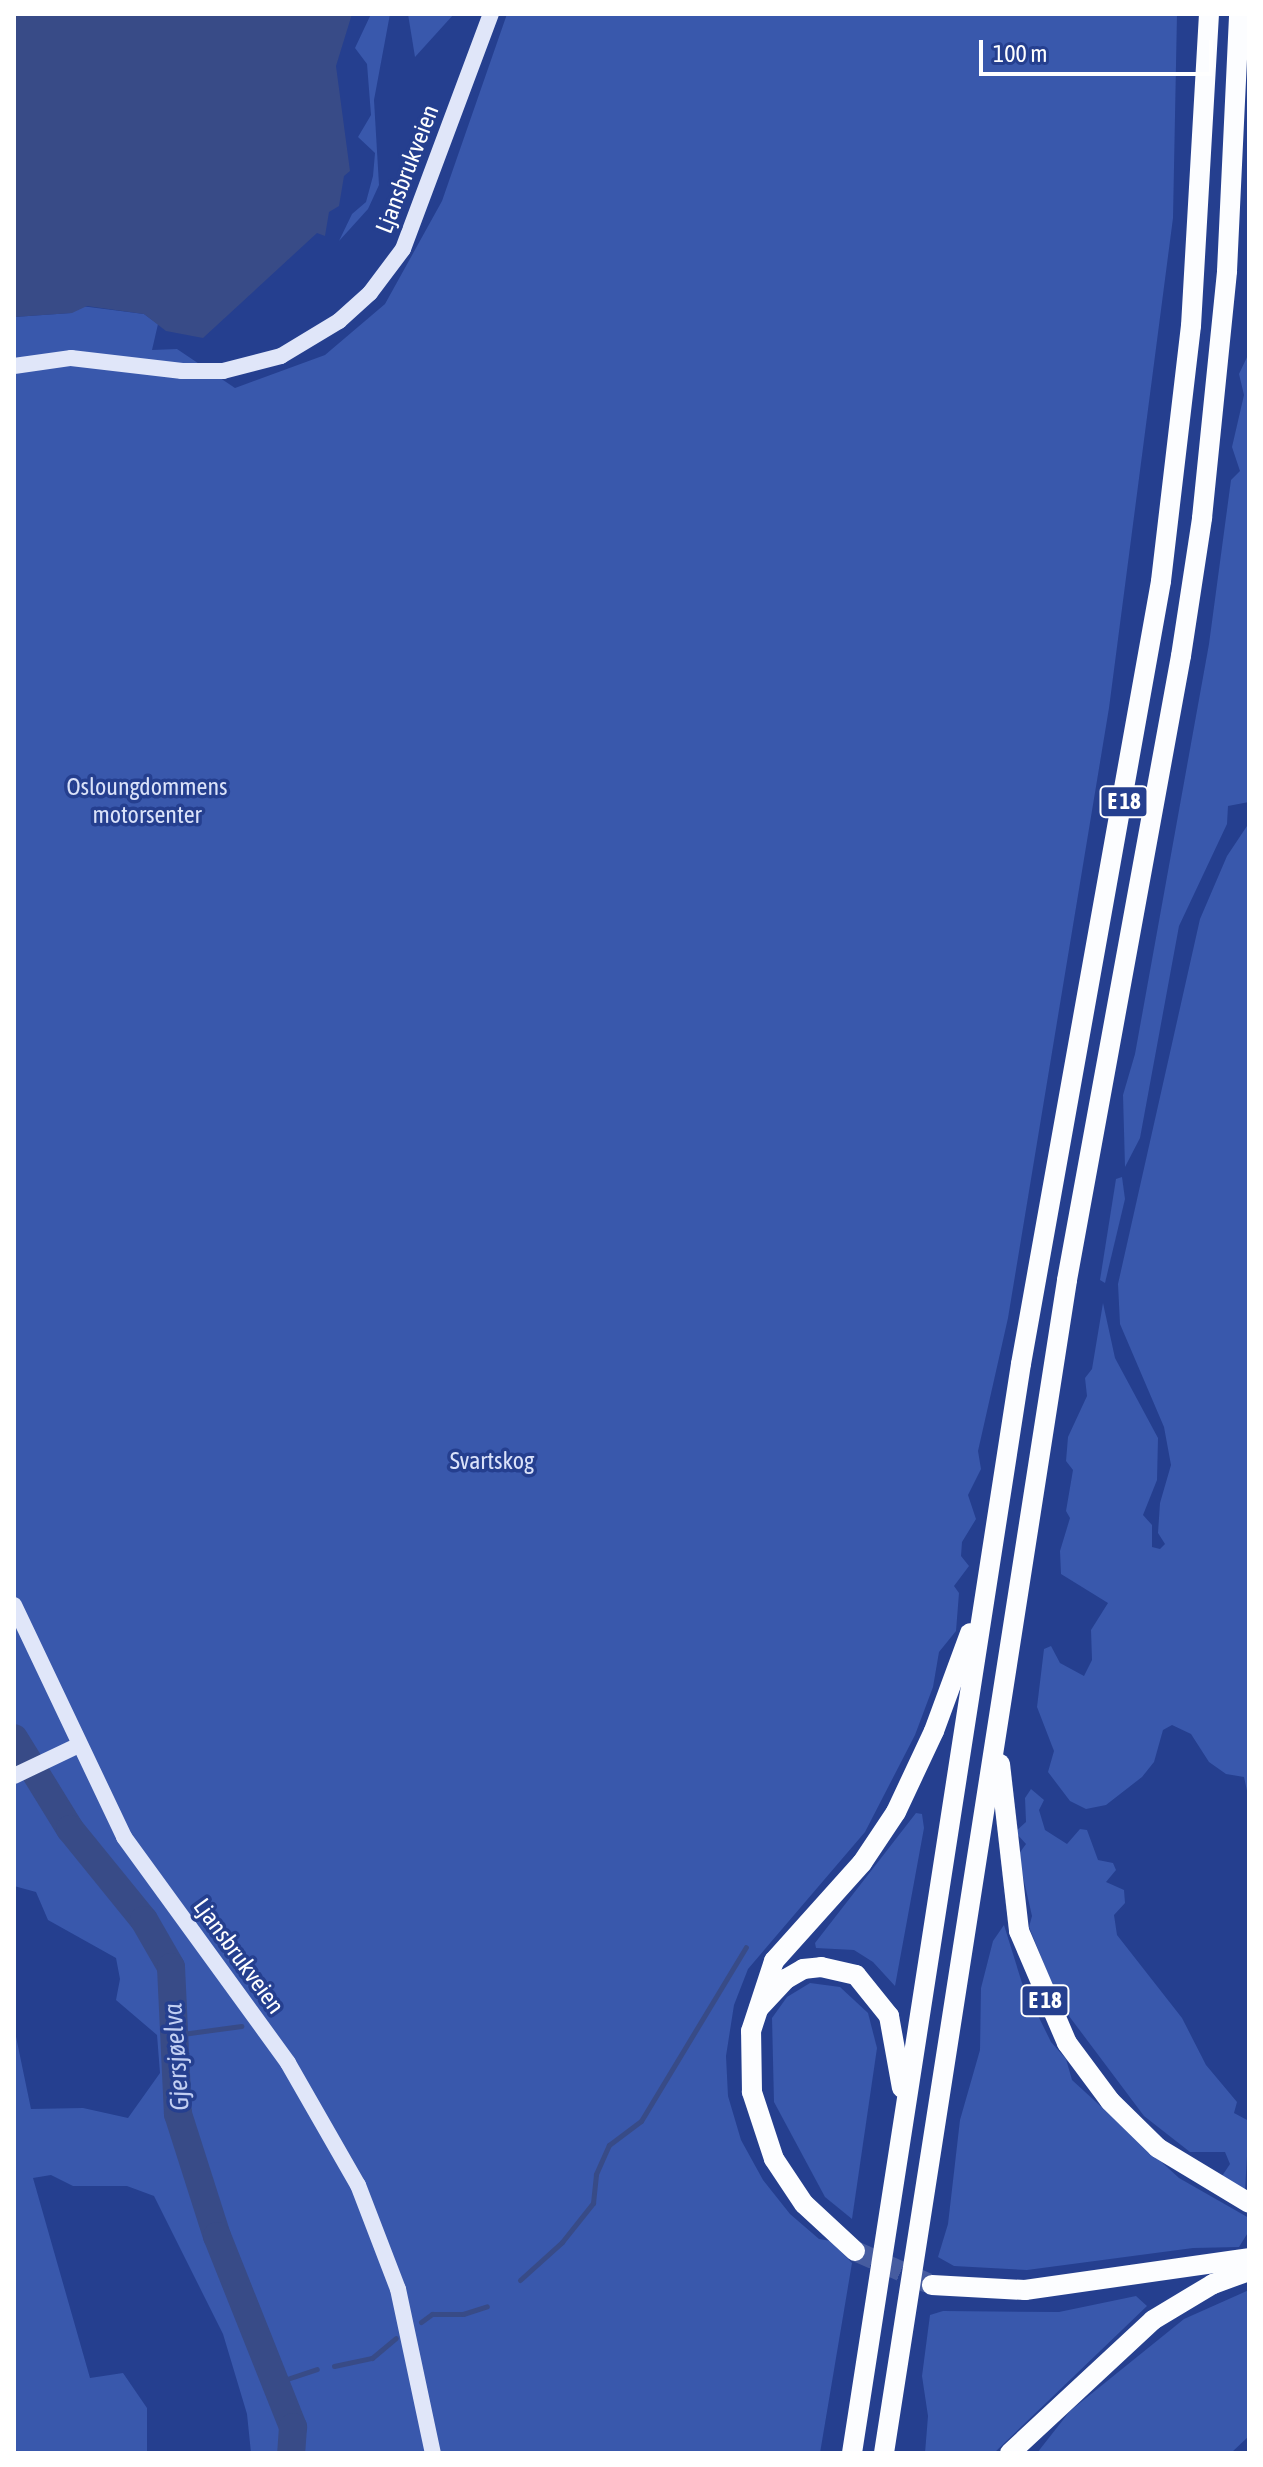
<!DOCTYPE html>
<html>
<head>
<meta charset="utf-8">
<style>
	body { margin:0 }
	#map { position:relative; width:1263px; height:2467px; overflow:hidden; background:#253f8f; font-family:"Asap Condensed",sans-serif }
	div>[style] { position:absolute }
	.green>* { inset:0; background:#3958ac }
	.water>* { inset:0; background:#384b87 }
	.stream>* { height:5px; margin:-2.5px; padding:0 2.5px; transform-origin:2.5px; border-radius:2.5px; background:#384b87 }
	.river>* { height:28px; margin:-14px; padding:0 14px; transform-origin:14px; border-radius:14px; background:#384b87 }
	.trunk-tunnel>* { height:20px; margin-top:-10px; transform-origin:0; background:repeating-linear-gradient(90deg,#465ca0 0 20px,transparent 0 30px) }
	.secondary>* { height:16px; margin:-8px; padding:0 8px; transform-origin:8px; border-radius:8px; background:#e0e6f9 }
	.trunk>* { height:20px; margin:-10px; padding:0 10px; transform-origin:10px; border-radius:10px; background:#fcfdff }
	span { translate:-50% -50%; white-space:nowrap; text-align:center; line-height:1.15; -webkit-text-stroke:7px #253f8f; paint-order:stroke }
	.shield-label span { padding:2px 6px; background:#253f8f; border:2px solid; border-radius:6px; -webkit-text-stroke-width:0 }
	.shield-label { font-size:22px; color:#fff; font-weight:700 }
	.street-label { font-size:24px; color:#fff }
	.park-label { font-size:24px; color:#dae2f9 }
	.water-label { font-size:26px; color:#c1cef2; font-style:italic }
	.frame { position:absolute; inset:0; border:16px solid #fff; pointer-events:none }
	.scale { position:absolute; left:979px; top:40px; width:234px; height:36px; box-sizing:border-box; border:4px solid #fff; border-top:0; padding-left:10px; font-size:24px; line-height:28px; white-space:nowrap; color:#fff; -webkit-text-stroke:6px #253f8f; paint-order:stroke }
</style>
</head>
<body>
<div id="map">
	<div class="green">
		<div style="clip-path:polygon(371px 14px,390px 14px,374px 100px,379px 185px,368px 209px,339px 241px,352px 214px,366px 202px,373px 176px,375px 153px,358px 137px,371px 115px,367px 64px,355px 48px)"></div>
		<div style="clip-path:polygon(408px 14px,454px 14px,415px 57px)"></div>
		<div style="clip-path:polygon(507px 14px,1177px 14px,1173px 218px,1109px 708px,1008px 1318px,978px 1451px,981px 1469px,968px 1495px,976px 1519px,962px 1542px,961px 1556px,969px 1566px,954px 1586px,959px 1593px,956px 1631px,939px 1652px,933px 1687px,915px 1735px,865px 1832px,748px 1969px,734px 2005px,726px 2056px,728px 2096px,741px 2140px,763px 2180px,790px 2214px,819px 2239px,831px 2241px,852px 2263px,820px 2453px,251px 2453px,247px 2414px,223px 2334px,154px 2196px,127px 2186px,73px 2186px,51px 2175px,33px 2178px,90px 2378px,123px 2373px,147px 2408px,147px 2453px,14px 2453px,14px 2027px,31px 2109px,83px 2108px,128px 2118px,160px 2073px,157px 2035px,116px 2000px,120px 1979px,116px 1958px,48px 1920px,36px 1892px,14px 1886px,14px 317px,71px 313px,81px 306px,144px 314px,158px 324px,152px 350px,177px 349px,235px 388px,325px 355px,385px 304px,442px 201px)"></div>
		<div style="clip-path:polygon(1249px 306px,1249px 802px,1228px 806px,1227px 824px,1179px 926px,1140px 1138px,1125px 1167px,1123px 1095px,1135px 1054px,1209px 644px,1231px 480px,1240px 471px,1232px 447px,1244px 395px,1239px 374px,1248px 355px)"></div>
		<div style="clip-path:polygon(1249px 823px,1249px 1800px,1244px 1777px,1226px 1774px,1209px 1762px,1191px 1734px,1172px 1725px,1163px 1730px,1154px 1762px,1142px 1777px,1106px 1805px,1086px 1809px,1070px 1801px,1048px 1772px,1054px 1751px,1037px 1707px,1044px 1649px,1051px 1646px,1060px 1663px,1084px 1676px,1092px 1660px,1091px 1630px,1108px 1603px,1061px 1574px,1060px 1551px,1070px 1518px,1066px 1511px,1073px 1470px,1066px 1461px,1068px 1437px,1087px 1396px,1085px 1378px,1092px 1369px,1103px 1303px,1115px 1358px,1158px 1438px,1157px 1480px,1143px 1515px,1152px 1525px,1152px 1547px,1160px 1549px,1165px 1544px,1158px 1533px,1160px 1503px,1171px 1465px,1164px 1427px,1120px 1324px,1118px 1284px,1200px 919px,1227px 856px)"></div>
		<div style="clip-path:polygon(1122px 1177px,1125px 1199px,1105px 1283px,1100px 1280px,1116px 1179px)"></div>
		<div style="clip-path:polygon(1031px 1789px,1044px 1800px,1039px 1810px,1045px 1830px,1067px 1844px,1080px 1829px,1087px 1830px,1098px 1860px,1113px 1863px,1116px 1870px,1106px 1882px,1124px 1890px,1125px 1903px,1114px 1915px,1117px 1935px,1182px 2018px,1206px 2065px,1237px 2102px,1234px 2113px,1249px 2121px,1245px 2191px,1222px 2176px,1230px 2164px,1225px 2152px,1190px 2152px,1144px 2116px,1060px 2004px,1029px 1927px,1032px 1916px,1018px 1855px,1026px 1844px,1015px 1832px,1026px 1822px,1025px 1798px)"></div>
		<div style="clip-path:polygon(916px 1813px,922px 1814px,924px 1828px,895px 1986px,873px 1962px,854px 1950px,816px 1948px,815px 1943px)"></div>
		<div style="clip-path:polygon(1004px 1925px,1022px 1983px,1051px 2042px,1066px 2059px,1072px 2080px,1179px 2178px,1249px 2218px,1249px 2231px,1239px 2247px,1193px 2248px,1027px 2270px,954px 2266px,938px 2257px,948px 2224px,960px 2120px,980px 2050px,981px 1988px,993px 1941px)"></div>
		<div style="clip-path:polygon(810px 1983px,840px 1987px,868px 2013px,877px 2048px,852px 2219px,825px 2197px,774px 2102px,772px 2018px,787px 1997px)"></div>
		<div style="clip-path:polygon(1249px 2290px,1249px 2436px,1231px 2453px,1037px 2453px,1070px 2411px,1184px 2319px)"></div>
		<div style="clip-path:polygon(1136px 2296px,1147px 2306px,994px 2453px,925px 2453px,928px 2416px,922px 2376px,930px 2315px,943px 2311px,1059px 2312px)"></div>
	</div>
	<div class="water">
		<div style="clip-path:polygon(14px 14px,352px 14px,336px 66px,350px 171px,344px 176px,339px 206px,329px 212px,325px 236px,317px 233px,203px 338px,166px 331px,144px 314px,87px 306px,72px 313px,14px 317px)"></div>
	</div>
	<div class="stream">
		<div style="left:175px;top:2035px;width:67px;rotate:-7.8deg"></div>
		<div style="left:520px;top:2280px;width:57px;rotate:-42.1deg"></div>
		<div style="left:562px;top:2242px;width:50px;rotate:-51.5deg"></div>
		<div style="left:593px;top:2203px;width:29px;rotate:-84deg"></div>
		<div style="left:596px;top:2174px;width:32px;rotate:-66deg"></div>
		<div style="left:609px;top:2145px;width:40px;rotate:-37deg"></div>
		<div style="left:641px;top:2121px;width:203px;rotate:-58.9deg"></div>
		<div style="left:421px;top:2322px;width:14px;rotate:-36deg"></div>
		<div style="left:432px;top:2314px;width:31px"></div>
		<div style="left:463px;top:2314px;width:25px;rotate:-18deg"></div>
		<div style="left:334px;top:2366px;width:39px;rotate:-12deg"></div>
		<div style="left:372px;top:2358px;width:31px;rotate:-40deg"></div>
		<div style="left:275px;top:2383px;width:44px;rotate:-18.4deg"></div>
	</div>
	<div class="river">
		<div style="left:14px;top:1738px;width:107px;rotate:58.4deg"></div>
		<div style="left:70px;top:1829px;width:117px;rotate:50.9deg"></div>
		<div style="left:144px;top:1920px;width:54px;rotate:60.1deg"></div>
		<div style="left:171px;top:1967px;width:147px;rotate:87.3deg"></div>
		<div style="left:178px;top:2114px;width:128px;rotate:72.3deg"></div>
		<div style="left:217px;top:2236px;width:206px;rotate:68.3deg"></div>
		<div style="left:293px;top:2427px;width:26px;rotate:94deg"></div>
	</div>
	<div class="trunk-tunnel">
		<div style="left:855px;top:2251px;width:84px;rotate:23.8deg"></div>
	</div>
	<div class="secondary">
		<div style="left:14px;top:366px;width:58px;rotate:-8deg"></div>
		<div style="left:71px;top:358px;width:112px;rotate:6.7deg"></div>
		<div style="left:182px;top:371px;width:41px"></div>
		<div style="left:223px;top:371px;width:60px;rotate:-14.5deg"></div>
		<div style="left:281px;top:356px;width:68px;rotate:-31.1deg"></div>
		<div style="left:339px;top:321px;width:42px;rotate:-42.1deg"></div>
		<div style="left:370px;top:293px;width:55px;rotate:-53.1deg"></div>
		<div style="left:403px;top:249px;width:251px;rotate:-69.5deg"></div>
		<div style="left:14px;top:1605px;width:257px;rotate:64.6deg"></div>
		<div style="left:124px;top:1837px;width:279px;rotate:54deg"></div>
		<div style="left:288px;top:2063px;width:141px;rotate:60.2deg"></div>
		<div style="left:358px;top:2185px;width:111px;rotate:69deg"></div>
		<div style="left:398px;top:2289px;width:168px;rotate:78deg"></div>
		<div style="left:14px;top:1776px;width:70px;rotate:-25.5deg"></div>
	</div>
	<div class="trunk">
		<div style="left:1000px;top:1764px;width:168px;rotate:83.5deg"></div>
		<div style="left:1019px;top:1931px;width:122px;rotate:66.8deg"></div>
		<div style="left:1067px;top:2043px;width:72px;rotate:53.4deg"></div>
		<div style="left:1110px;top:2101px;width:67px;rotate:44.4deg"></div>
		<div style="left:1158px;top:2148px;width:106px;rotate:31.1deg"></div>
		<div style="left:759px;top:2008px;width:40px;rotate:-47deg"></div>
		<div style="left:786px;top:1979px;width:20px;rotate:-30deg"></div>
		<div style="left:803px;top:1969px;width:18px;rotate:-6deg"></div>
		<div style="left:821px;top:1967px;width:36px;rotate:13deg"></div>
		<div style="left:856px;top:1975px;width:53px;rotate:51.2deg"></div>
		<div style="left:889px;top:2016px;width:73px;rotate:79.8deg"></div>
		<div style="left:855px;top:2251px;width:69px;rotate:-137.3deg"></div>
		<div style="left:804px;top:2204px;width:54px;rotate:-123.7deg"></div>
		<div style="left:774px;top:2159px;width:71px;rotate:-108.2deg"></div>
		<div style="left:752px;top:2092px;width:61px;rotate:-90.9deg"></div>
		<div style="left:751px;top:2031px;width:74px;rotate:-71.8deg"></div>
		<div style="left:774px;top:1961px;width:132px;rotate:-48.1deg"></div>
		<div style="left:862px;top:1863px;width:61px;rotate:-56.3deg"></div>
		<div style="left:896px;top:1812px;width:89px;rotate:-64.9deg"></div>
		<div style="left:934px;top:1731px;width:104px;rotate:-69.8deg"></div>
		<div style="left:932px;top:2285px;width:93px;rotate:3.1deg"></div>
		<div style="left:1025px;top:2290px;width:226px;rotate:-8.1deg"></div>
		<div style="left:852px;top:2453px;width:1102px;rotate:-81.18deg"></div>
		<div style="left:1021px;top:1364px;width:795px;rotate:-79.86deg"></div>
		<div style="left:1161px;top:581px;width:257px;rotate:-83.3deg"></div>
		<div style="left:1191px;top:326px;width:313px;rotate:-86.7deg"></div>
		<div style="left:884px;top:2453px;width:1187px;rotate:-81.13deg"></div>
		<div style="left:1067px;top:1280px;width:634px;rotate:-79.65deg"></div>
		<div style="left:1181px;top:656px;width:140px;rotate:-81.3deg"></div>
		<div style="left:1202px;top:518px;width:248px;rotate:-84.2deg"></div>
		<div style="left:1227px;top:271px;width:257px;rotate:-87.3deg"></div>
		<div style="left:1010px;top:2453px;width:195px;rotate:-42.9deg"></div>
		<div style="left:1153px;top:2320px;width:70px;rotate:-31deg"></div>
		<div style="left:1213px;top:2284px;width:38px;rotate:-20deg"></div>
	</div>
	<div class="shield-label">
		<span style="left:1124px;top:802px">E 18</span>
		<span style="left:1045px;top:2001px">E 18</span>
	</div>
	<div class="street-label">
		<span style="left:407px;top:169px;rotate:-69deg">Ljansbrukveien</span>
		<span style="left:239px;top:1956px;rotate:54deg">Ljansbrukveien</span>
	</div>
	<div class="park-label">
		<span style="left:147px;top:801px">Osloungdommens<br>motorsenter</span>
		<span style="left:492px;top:1461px">Svartskog</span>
	</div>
	<div class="water-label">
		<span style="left:177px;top:2057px;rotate:-94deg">Gjersjøelva</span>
	</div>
	<div class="frame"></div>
	<div class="scale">100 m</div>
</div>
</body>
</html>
